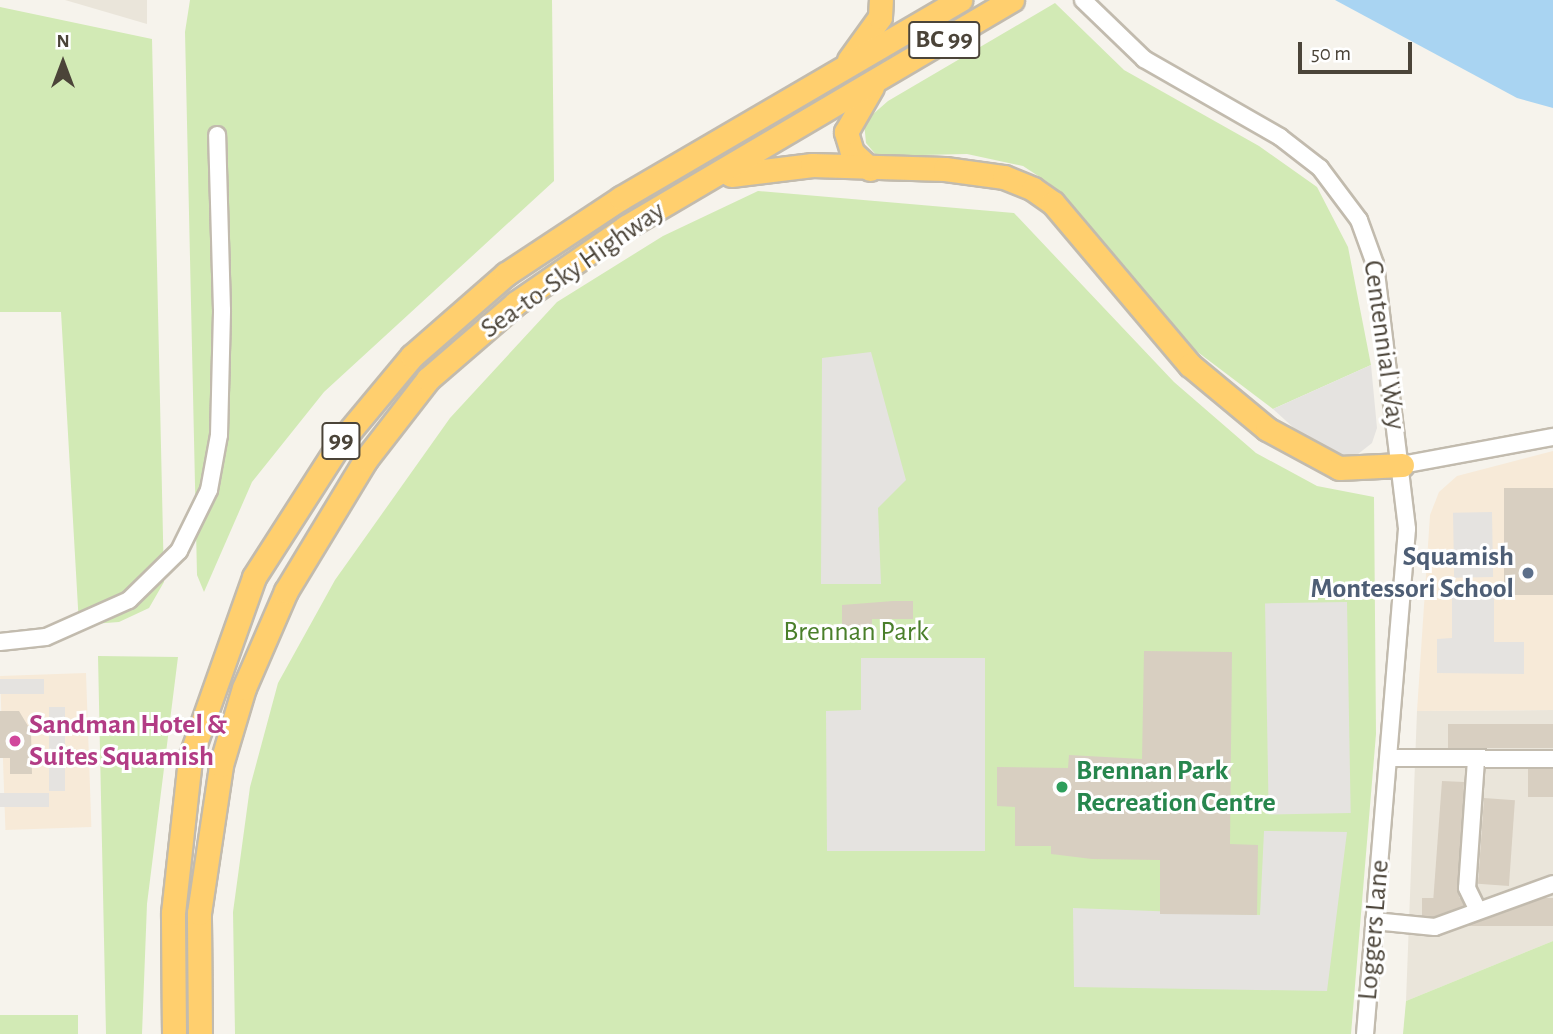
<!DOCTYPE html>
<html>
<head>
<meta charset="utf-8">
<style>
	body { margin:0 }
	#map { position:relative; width:1553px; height:1034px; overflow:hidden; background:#f6f3ec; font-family:"Alegreya Sans",sans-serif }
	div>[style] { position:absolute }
	.residential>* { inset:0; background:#eae5da }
	.commercial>* { inset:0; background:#f7ead8; transform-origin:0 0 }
	.green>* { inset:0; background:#d2eab5; transform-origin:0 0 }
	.parking>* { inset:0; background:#e5e3e0; transform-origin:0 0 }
	.water>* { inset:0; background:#a9d4f2 }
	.building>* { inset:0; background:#d8cfc1; transform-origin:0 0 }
	.roads { filter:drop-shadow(2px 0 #c2bbae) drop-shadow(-2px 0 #c2bbae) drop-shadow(0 2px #c2bbae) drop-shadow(0 -2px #c2bbae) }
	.minor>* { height:16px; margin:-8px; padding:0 8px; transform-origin:8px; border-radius:8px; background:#fff }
	.highway>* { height:23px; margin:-11.5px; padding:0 11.5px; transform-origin:11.5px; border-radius:11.5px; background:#ffcf6e }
	.dots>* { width:19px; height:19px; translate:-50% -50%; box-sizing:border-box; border:4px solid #fff; border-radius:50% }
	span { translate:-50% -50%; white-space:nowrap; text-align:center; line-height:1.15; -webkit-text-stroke:6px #fff; paint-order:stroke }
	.shield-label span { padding:2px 5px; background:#fff; border:2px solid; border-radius:5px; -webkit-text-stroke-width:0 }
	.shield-label { font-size:26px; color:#4b4439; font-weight:700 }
	.street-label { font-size:28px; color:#4b4439 }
	.service-label { font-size:28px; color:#4e5e75; font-weight:700 }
	.right { translate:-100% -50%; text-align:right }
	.park-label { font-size:28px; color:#4a7f2a }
	.hotel-label { font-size:28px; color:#b23c85; font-weight:700 }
	.left { translate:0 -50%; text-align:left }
	.leisure-label { font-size:28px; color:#27864d; font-weight:700 }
	.north { position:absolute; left:28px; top:28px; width:70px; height:70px; -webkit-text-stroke:5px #fff; paint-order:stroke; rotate:0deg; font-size:19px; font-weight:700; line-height:28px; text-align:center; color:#4b4439 }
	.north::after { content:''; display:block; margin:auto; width:24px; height:32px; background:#4b4439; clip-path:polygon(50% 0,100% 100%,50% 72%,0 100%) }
	.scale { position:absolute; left:1298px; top:42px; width:114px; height:32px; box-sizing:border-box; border:4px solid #4b4439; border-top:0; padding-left:9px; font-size:21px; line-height:24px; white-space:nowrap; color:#4b4439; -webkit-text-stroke:5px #fff; paint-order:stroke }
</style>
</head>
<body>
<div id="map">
	<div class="residential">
		<div style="clip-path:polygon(65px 0,147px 0,147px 24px)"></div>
		<div style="clip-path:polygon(1553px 710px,1553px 941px,1406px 1001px,1417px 711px)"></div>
	</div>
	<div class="commercial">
		<div style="clip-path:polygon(1553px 451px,1553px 710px,1417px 711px,1430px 515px,1439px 492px,1457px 476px)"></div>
		<div style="left:86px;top:673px;width:154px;height:86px;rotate:88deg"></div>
	</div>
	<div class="green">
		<div style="clip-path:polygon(190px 0,552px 0,554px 181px,324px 392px,252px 482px,204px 592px,197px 575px,185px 32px)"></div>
		<div style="clip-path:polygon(1055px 3px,1124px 70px,1259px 146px,1317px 187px,1348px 247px,1371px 365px,1273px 409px,1191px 347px,1139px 298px,1049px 183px,1023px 166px,967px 154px,877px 156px,866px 143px,864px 122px,888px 101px)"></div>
		<div style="clip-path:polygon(0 7px,152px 39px,164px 582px,149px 608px,119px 622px,79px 625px,61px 312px,0 312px)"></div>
		<div style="clip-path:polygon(758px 191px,1014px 213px,1174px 382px,1256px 453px,1317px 486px,1374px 497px,1376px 734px,1351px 1034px,235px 1034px,233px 912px,250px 787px,278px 683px,335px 580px,450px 418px,557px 302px,663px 236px)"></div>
		<div style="clip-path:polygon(98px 656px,178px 657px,147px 904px,142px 1034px,106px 1034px)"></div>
		<div style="clip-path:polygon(1553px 941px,1553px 1034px,1403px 1034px,1406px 1001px)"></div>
		<div style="left:78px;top:1015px;width:19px;height:78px;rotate:90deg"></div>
	</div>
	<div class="parking">
		<div style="clip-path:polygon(871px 352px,906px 480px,878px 508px,881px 584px,821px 584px,822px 358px)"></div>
		<div style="clip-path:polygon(1371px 365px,1377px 428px,1372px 443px,1353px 458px,1308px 441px,1273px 409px)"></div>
		<div style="left:1492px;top:512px;width:65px;height:39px;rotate:89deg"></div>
		<div style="clip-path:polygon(1452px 584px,1494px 584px,1494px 642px,1524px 642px,1524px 674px,1437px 673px,1437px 639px,1452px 638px)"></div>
		<div style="left:1347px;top:602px;width:211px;height:82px;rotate:89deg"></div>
		<div style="clip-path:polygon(861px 658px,985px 658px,985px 851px,827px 851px,826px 711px,861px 710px)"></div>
		<div style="left:0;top:679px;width:44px;height:15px"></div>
		<div style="left:49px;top:707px;width:16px;height:84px"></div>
		<div style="left:0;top:793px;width:49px;height:14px"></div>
		<div style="clip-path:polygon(1264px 831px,1347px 832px,1327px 991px,1074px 987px,1073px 908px,1260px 915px)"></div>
	</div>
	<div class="water">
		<div style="clip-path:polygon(1335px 0,1553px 0,1553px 108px,1517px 98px)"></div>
	</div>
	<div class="building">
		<div style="left:1553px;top:488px;width:107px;height:49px;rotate:90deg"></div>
		<div style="clip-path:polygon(893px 601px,913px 601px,913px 619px,872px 619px,872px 637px,842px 637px,842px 605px)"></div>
		<div style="clip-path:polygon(1144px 651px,1232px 652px,1230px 844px,1258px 845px,1257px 915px,1160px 914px,1160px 860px,1092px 859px,1051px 854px,1051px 846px,1015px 846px,1015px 807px,997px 806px,997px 767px,1068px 768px,1069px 755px,1142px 759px)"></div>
		<div style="clip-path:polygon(0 711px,19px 711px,31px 731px,32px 774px,10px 774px,10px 758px,0 758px)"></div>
		<div style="left:1448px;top:724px;width:105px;height:24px"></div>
		<div style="left:1528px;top:769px;width:25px;height:28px"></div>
		<div style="clip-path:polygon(1442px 781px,1464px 782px,1459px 904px,1433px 903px)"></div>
		<div style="left:1484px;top:798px;width:31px;height:86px;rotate:4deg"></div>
		<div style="left:1553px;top:898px;width:28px;height:131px;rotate:90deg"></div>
	</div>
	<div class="roads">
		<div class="minor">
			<div style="left:1083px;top:0;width:85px;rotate:44deg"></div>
			<div style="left:1144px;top:59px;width:157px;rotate:29.8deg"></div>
			<div style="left:1280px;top:137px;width:51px;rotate:37.8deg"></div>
			<div style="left:1320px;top:168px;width:65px;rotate:53.1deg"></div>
			<div style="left:1359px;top:220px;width:47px;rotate:70deg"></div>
			<div style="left:1375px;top:264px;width:267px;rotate:83.1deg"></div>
			<div style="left:1407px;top:529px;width:507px;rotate:94.75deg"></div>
			<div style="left:1402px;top:465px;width:154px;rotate:-10.5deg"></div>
			<div style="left:0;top:642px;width:46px;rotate:-6.2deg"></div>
			<div style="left:46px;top:637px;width:91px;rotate:-24deg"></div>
			<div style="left:129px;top:600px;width:70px;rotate:-44.4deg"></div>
			<div style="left:179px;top:551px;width:68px;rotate:-63.8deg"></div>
			<div style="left:209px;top:490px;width:56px;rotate:-79.7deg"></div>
			<div style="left:219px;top:435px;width:125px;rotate:-88.6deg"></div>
			<div style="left:222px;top:310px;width:175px;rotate:-91.6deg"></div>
			<div style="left:1389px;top:758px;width:164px;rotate:0.3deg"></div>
			<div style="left:1476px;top:760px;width:128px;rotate:94deg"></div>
			<div style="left:1467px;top:888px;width:25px;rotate:64deg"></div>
			<div style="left:1374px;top:921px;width:61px;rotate:5.6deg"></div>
			<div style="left:1435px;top:927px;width:126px;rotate:-20deg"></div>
		</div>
		<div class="highway">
			<div style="left:849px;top:60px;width:53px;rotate:-54.2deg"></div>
			<div style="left:880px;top:17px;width:17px;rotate:-87deg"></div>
			<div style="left:870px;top:169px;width:25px;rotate:-137deg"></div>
			<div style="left:852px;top:152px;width:21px;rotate:-107deg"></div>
			<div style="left:846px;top:132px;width:52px;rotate:-60deg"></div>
			<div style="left:731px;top:175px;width:82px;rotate:-7deg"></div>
			<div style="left:812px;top:165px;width:133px;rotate:1.7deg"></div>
			<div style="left:945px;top:169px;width:60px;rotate:7.7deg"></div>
			<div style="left:1004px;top:177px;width:31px;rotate:22deg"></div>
			<div style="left:1033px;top:189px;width:24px;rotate:35deg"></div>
			<div style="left:1053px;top:203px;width:212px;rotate:49.8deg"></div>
			<div style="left:1190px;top:365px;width:100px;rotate:39.7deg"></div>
			<div style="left:1267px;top:429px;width:82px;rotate:28.4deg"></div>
			<div style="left:1339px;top:468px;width:63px;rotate:-2.7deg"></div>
			<div style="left:174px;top:1034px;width:121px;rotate:-90.5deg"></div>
			<div style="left:173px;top:913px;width:156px;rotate:-83.7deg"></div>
			<div style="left:190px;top:758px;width:192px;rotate:-70.5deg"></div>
			<div style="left:254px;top:577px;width:163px;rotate:-57.3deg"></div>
			<div style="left:342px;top:440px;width:109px;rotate:-50.2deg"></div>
			<div style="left:412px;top:356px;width:125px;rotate:-41.1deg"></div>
			<div style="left:506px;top:274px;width:138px;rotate:-33.5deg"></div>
			<div style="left:621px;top:198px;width:393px;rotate:-30.3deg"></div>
			<div style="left:200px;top:1034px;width:121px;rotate:-90.5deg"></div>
			<div style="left:199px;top:913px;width:150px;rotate:-81.5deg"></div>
			<div style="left:221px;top:765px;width:80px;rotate:-73.4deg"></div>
			<div style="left:244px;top:688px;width:106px;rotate:-66.6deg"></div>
			<div style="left:286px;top:591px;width:154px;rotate:-58.8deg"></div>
			<div style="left:366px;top:459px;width:101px;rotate:-52.2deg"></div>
			<div style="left:428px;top:379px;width:116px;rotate:-40.8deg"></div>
			<div style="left:516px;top:303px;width:134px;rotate:-34.6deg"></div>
			<div style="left:626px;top:227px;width:448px;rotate:-30.5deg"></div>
		</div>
	</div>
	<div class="dots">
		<div style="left:1528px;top:573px;background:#5c6f8a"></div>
		<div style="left:15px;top:741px;background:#d1479c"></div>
		<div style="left:1062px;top:787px;background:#2e9e5b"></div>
	</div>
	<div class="shield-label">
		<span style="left:944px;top:40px">BC 99</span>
		<span style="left:341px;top:441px">99</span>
	</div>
	<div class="street-label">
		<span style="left:573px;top:270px;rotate:-35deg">Sea-to-Sky Highway</span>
		<span style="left:1384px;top:345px;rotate:82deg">Centennial Way</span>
		<span style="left:1374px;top:930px;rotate:-85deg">Loggers Lane</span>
	</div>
	<div class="service-label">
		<span class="right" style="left:1514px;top:573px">Squamish<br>Montessori School</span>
	</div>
	<div class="park-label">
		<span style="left:856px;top:632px">Brennan Park</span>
	</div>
	<div class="hotel-label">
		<span class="left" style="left:29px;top:741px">Sandman Hotel &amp;<br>Suites Squamish</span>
	</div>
	<div class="leisure-label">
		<span class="left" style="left:1076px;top:787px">Brennan Park<br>Recreation Centre</span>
	</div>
	<div class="north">N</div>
	<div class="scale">50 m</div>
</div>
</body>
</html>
